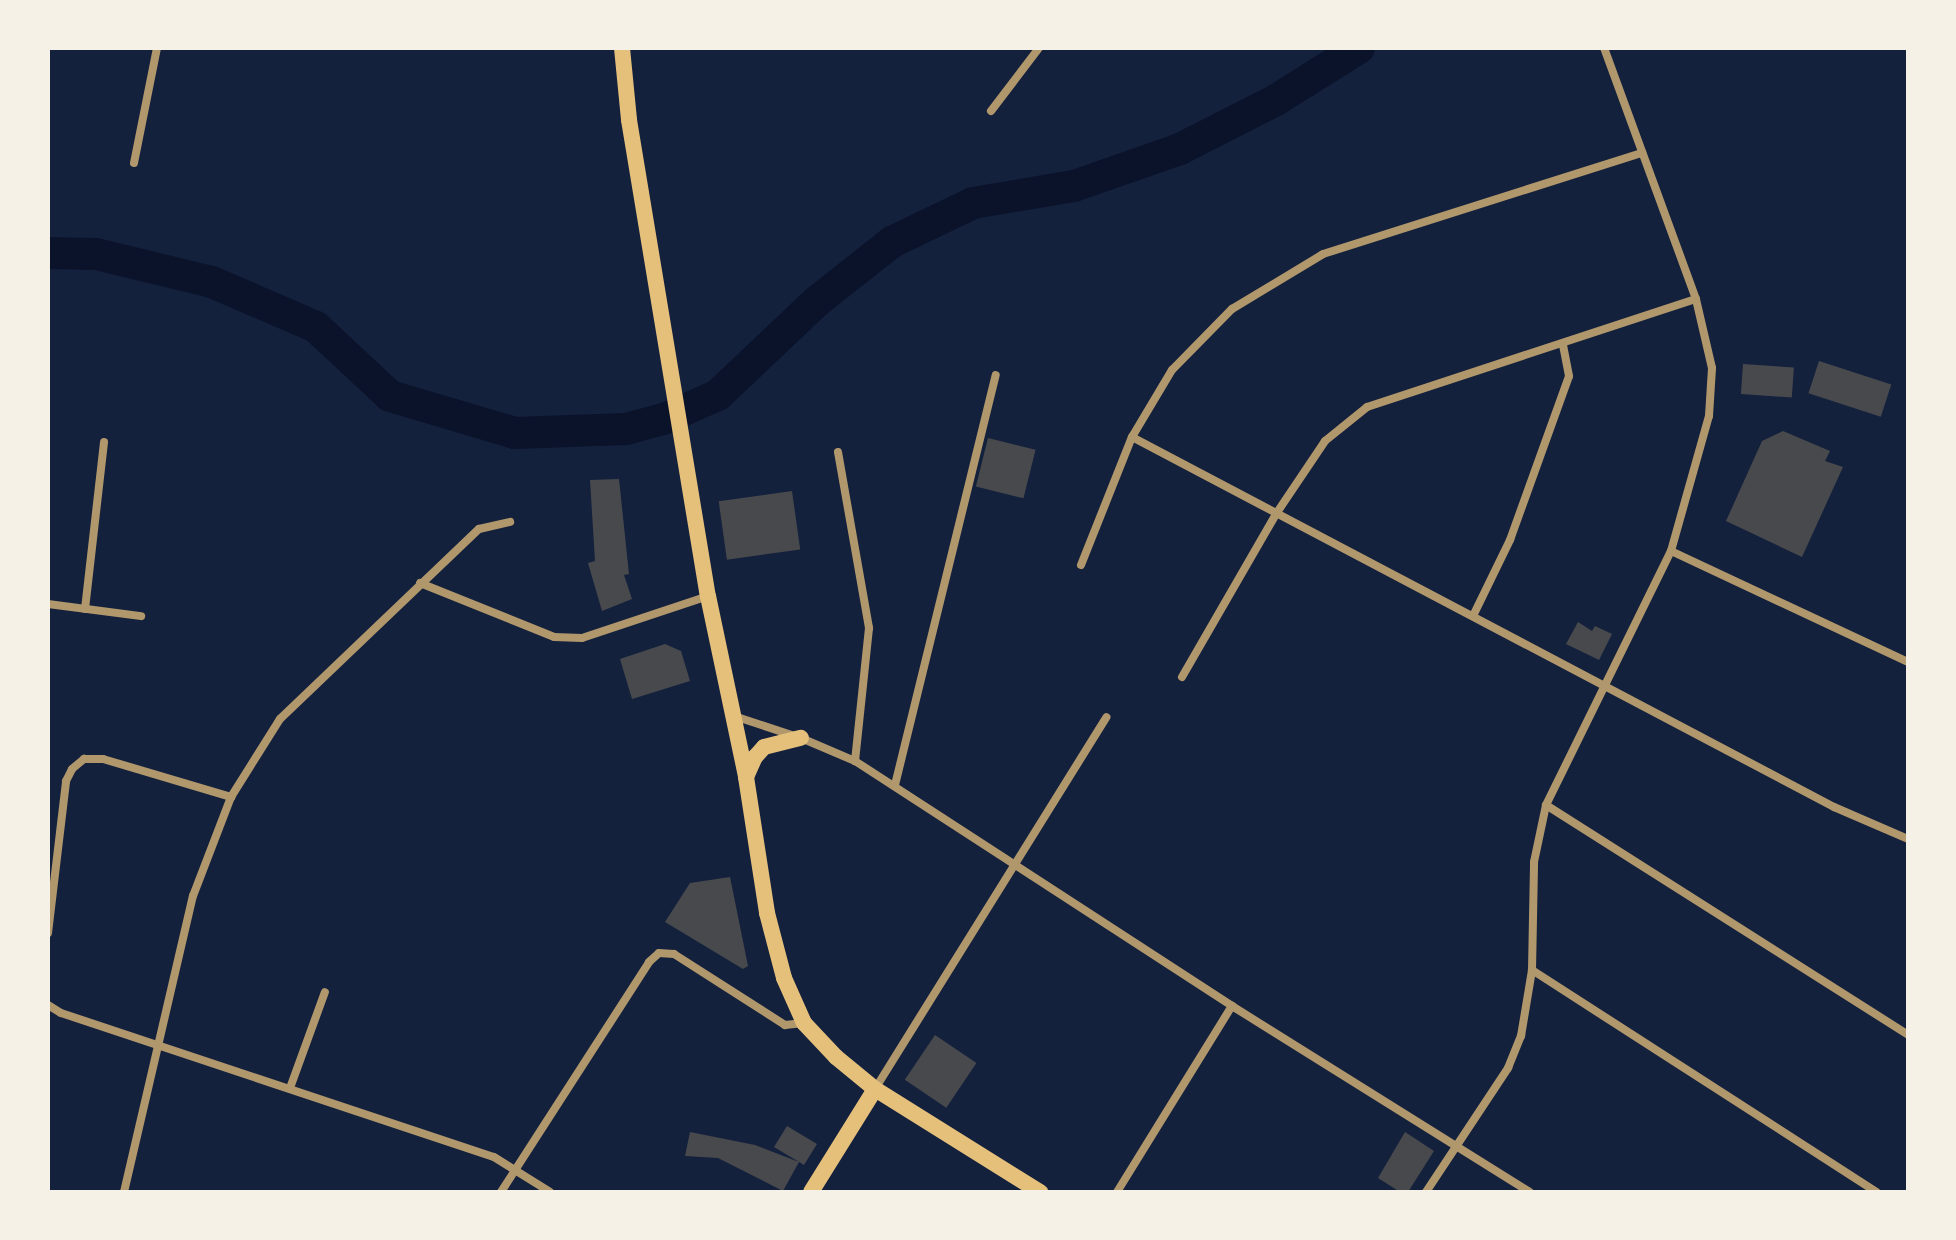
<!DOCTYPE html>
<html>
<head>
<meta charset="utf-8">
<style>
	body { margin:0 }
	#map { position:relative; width:1956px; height:1240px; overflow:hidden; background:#14213d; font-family:"Public Sans",sans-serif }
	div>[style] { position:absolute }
	.river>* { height:32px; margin:-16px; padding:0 16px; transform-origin:16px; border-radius:16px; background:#0b132b }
	.building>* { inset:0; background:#48494c; transform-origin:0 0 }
	.minor>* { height:8px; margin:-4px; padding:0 4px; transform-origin:4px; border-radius:4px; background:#b1986c }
	.primary>* { height:16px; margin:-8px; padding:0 8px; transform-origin:8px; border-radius:8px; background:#e5c07b }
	span { translate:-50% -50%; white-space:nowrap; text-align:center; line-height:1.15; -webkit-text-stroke:8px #f6f1e7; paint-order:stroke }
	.frame { position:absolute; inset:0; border:50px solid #f6f1e7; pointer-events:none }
</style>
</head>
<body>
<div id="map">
	<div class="river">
		<div style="left:48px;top:253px;width:48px;rotate:1.2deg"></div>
		<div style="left:96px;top:254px;width:119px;rotate:13.6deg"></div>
		<div style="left:212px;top:282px;width:113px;rotate:23.4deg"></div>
		<div style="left:316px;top:327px;width:101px;rotate:43deg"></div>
		<div style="left:390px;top:396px;width:130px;rotate:16.5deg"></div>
		<div style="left:515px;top:433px;width:111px;rotate:-2.1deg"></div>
		<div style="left:626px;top:429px;width:39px;rotate:-15deg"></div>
		<div style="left:664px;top:419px;width:59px;rotate:-24deg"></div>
		<div style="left:718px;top:395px;width:135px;rotate:-43.5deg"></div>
		<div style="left:816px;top:302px;width:97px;rotate:-38.3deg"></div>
		<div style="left:892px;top:242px;width:90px;rotate:-25.7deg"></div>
		<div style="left:973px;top:203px;width:102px;rotate:-9.6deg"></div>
		<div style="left:1074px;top:186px;width:112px;rotate:-19.2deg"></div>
		<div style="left:1180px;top:149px;width:108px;rotate:-27deg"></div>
		<div style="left:1276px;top:100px;width:98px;rotate:-32.1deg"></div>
	</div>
	<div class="building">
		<div style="left:1819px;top:361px;width:76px;height:34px;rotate:18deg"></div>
		<div style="left:1743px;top:364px;width:51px;height:30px;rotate:4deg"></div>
		<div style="clip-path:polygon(1783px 431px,1830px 451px,1825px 461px,1843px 467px,1802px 557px,1726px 521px,1762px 441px)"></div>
		<div style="left:988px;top:438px;width:49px;height:50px;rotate:14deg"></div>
		<div style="clip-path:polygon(619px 479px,629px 574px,624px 575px,632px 599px,602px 611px,588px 563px,595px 561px,590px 480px)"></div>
		<div style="left:792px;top:491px;width:59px;height:74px;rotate:82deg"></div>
		<div style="clip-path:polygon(1578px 622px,1592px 631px,1595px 626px,1612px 634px,1599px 660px,1566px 644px)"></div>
		<div style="clip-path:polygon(665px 644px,681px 651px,690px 681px,632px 699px,620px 659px)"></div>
		<div style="clip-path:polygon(730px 877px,748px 966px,743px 969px,665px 922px,690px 883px)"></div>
		<div style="left:935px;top:1035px;width:50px;height:54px;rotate:34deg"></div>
		<div style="clip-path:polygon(787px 1126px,817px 1144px,804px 1165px,799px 1162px,783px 1191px,718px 1158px,685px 1156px,690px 1132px,755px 1145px,799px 1162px,774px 1147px)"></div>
		<div style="clip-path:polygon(1405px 1132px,1434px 1151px,1408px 1192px,1400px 1192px,1378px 1178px)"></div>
	</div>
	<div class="minor">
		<div style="left:991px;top:111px;width:79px;rotate:-52.7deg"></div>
		<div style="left:134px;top:163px;width:117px;rotate:-78.7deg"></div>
		<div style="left:1132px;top:437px;width:794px;rotate:27.79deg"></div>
		<div style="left:1834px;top:807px;width:81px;rotate:23.4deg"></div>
		<div style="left:838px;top:452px;width:179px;rotate:80deg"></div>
		<div style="left:869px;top:628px;width:134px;rotate:96deg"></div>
		<div style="left:1671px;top:551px;width:262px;rotate:25.1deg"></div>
		<div style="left:1081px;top:565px;width:138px;rotate:-68.3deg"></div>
		<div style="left:1132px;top:437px;width:78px;rotate:-59.2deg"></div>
		<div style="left:1172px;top:370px;width:86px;rotate:-45.5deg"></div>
		<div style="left:1232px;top:309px;width:106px;rotate:-31.1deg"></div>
		<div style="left:1323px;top:254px;width:335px;rotate:-17.6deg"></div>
		<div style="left:420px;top:583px;width:144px;rotate:21.9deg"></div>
		<div style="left:554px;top:637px;width:28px;rotate:2deg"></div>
		<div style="left:582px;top:638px;width:133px;rotate:-18.4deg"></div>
		<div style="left:48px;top:604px;width:94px;rotate:7.4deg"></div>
		<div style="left:85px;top:609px;width:168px;rotate:-83.5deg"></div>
		<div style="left:1473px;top:616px;width:85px;rotate:-64deg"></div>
		<div style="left:1510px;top:540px;width:174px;rotate:-70.2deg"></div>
		<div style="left:1569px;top:376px;width:33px;rotate:-101deg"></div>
		<div style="left:1182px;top:677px;width:188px;rotate:-60deg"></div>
		<div style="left:1276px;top:514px;width:88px;rotate:-56.1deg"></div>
		<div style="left:1325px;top:441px;width:54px;rotate:-39deg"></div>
		<div style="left:1367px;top:407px;width:346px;rotate:-18.2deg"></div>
		<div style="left:734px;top:716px;width:71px;rotate:18.2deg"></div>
		<div style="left:801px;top:738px;width:59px;rotate:23.1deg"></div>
		<div style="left:855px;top:761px;width:450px;rotate:33deg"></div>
		<div style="left:1232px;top:1006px;width:351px;rotate:32deg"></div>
		<div style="left:895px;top:785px;width:422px;rotate:-76.2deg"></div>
		<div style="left:1546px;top:805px;width:429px;rotate:32.4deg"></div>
		<div style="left:48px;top:933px;width:153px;rotate:-83.2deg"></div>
		<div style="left:66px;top:781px;width:13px;rotate:-63deg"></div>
		<div style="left:72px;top:769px;width:16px;rotate:-40deg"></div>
		<div style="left:84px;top:759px;width:19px"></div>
		<div style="left:103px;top:759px;width:134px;rotate:16.5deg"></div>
		<div style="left:1532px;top:970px;width:410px;rotate:32.8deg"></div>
		<div style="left:48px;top:1005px;width:15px;rotate:32deg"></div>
		<div style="left:61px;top:1013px;width:456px;rotate:18.4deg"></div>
		<div style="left:494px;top:1157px;width:66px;rotate:32deg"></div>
		<div style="left:290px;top:1088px;width:102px;rotate:-70deg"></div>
		<div style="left:875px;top:1089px;width:438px;rotate:-58.1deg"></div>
		<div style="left:124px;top:1192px;width:304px;rotate:-76.9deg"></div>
		<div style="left:193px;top:896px;width:106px;rotate:-69deg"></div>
		<div style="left:231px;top:797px;width:92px;rotate:-57.9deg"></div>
		<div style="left:280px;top:719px;width:275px;rotate:-43.7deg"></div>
		<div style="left:479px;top:529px;width:32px;rotate:-13deg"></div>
		<div style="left:501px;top:1192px;width:274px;rotate:-57.2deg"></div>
		<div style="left:649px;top:962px;width:13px;rotate:-42deg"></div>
		<div style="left:659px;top:953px;width:15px;rotate:4deg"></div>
		<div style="left:674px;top:954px;width:132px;rotate:32.6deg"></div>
		<div style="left:785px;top:1025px;width:19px;rotate:-6deg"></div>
		<div style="left:1117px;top:1192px;width:219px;rotate:-58.3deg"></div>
		<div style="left:1426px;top:1192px;width:149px;rotate:-56.5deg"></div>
		<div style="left:1508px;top:1068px;width:35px;rotate:-68deg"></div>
		<div style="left:1521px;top:1036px;width:67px;rotate:-80.5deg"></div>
		<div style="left:1532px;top:970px;width:108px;rotate:-88.9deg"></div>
		<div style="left:1534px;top:862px;width:58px;rotate:-78.1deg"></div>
		<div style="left:1546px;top:805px;width:283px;rotate:-63.8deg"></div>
		<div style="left:1671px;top:551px;width:140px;rotate:-74.3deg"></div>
		<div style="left:1709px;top:416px;width:48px;rotate:-86.4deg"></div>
		<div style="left:1712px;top:368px;width:71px;rotate:-103.1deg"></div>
		<div style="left:1696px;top:299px;width:267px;rotate:-110.1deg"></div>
	</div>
	<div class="primary">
		<div style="left:622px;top:48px;width:72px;rotate:84.4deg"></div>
		<div style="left:629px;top:120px;width:483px;rotate:80.6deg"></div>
		<div style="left:708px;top:596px;width:185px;rotate:78.1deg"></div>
		<div style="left:746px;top:777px;width:138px;rotate:81.2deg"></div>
		<div style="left:767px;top:913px;width:67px;rotate:75.3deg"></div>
		<div style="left:784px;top:978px;width:49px;rotate:66deg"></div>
		<div style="left:804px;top:1023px;width:47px;rotate:46.7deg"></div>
		<div style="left:836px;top:1057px;width:50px;rotate:39.4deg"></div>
		<div style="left:875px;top:1089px;width:195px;rotate:32deg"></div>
		<div style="left:746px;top:777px;width:22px;rotate:-66deg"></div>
		<div style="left:755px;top:757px;width:13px;rotate:-48deg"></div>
		<div style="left:764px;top:747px;width:38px;rotate:-14deg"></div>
		<div style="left:811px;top:1192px;width:121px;rotate:-58.1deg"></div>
	</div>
	<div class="frame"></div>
</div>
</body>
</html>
